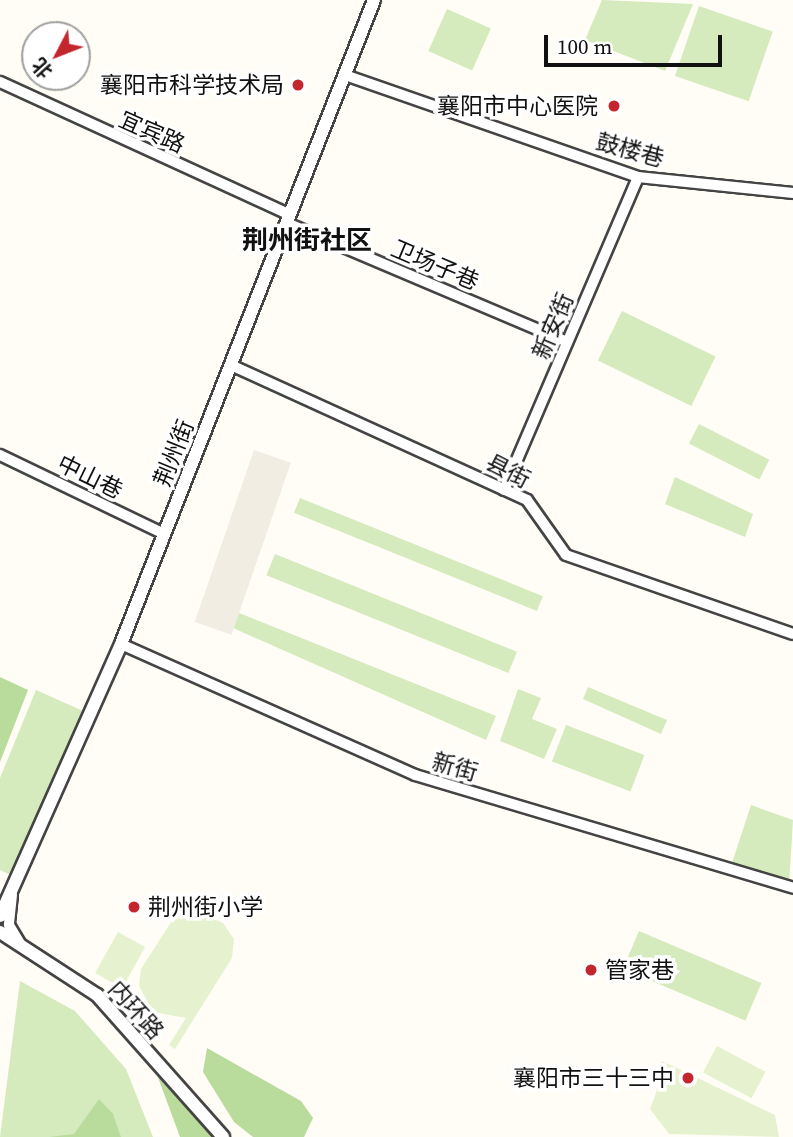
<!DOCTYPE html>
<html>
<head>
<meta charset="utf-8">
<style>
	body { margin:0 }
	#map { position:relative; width:793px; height:1137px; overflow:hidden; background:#fffdf5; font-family:"Source Serif 4","Noto Sans SC",serif }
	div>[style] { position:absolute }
	.green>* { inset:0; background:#d5ebbd; transform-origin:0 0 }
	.forest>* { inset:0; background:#b9dc9c }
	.pitch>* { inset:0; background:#e6f2cf; transform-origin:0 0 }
	.plaza>* { inset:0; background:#f1ede2; transform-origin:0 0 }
	.roads { filter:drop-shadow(2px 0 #444) drop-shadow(-2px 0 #444) drop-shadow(0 2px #444) drop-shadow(0 -2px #444) }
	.minor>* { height:10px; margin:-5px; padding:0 5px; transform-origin:5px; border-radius:5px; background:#fff }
	.tertiary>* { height:12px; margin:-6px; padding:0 6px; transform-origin:6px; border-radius:6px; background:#fff }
	.dots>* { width:19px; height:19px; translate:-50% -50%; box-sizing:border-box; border:4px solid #fff; border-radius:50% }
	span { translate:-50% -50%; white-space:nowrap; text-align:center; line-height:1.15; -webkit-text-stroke:7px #fff; paint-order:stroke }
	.poi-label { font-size:23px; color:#111 }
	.right { translate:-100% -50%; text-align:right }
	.left { translate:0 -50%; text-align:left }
	.street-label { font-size:23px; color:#111 }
	.quarter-label { font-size:26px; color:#111; font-weight:700 }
	.north { position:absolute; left:21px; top:21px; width:70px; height:70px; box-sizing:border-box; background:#fff; border:2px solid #a0a0a0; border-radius:50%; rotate:228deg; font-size:19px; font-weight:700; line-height:28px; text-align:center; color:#111 }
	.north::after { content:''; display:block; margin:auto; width:24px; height:32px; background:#c4262e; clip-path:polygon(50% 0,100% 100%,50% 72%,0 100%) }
	.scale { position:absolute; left:544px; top:35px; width:178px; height:32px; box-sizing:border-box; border:4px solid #111; border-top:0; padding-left:9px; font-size:21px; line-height:24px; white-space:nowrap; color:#111; -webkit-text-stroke:5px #fff; paint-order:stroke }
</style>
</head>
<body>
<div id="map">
	<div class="green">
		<div style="clip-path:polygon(602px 0,693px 4px,665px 71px,585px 40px)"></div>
		<div style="left:699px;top:6px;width:78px;height:74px;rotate:19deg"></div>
		<div style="left:447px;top:9px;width:48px;height:46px;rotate:24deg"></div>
		<div style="left:622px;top:311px;width:104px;height:55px;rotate:26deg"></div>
		<div style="left:699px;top:424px;width:79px;height:22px;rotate:27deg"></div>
		<div style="clip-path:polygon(675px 477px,753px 514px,745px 537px,665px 504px)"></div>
		<div style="left:300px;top:498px;width:262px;height:16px;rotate:22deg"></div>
		<div style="left:275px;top:554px;width:261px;height:23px;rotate:22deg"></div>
		<div style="clip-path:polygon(239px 613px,496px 716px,486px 740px,233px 628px)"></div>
		<div style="clip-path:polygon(588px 687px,667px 720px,661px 734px,583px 699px)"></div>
		<div style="clip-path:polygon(518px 689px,541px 698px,532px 719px,557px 729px,544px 759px,500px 741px)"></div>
		<div style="clip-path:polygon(36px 690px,90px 714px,17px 878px,0 870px,0 778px)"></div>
		<div style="left:566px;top:725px;width:84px;height:39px;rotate:21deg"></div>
		<div style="clip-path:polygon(751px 805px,793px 820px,789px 886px,730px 869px)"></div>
		<div style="left:639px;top:931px;width:133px;height:41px;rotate:23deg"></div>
		<div style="clip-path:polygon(20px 981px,75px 1011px,126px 1069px,153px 1137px,0 1137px)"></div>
	</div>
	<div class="forest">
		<div style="clip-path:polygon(0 677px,28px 690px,0 762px)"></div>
		<div style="clip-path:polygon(207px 1048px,301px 1101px,313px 1118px,304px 1137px,253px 1137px,234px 1122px,203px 1072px)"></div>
		<div style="clip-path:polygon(156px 1072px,214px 1137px,180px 1137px)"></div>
		<div style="clip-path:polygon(99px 1099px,113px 1114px,121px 1137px,49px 1137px,74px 1134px)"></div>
	</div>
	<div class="pitch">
		<div style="clip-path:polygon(192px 910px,223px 923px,234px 939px,232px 958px,175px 1049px,169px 1045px,186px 1018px,153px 1012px,139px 986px,141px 969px,173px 919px)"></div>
		<div style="left:118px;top:932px;width:31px;height:47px;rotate:29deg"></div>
		<div style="left:717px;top:1046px;width:55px;height:30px;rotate:28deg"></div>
		<div style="clip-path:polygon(662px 1061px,775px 1115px,779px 1137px,669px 1134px,650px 1109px,660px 1082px,673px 1073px,659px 1067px)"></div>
	</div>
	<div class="plaza">
		<div style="left:254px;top:450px;width:39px;height:182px;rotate:19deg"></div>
	</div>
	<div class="roads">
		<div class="minor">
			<div style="left:345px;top:75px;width:310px;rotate:19.2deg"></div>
			<div style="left:638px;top:177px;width:156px;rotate:5.9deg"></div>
			<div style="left:0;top:82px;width:319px;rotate:24.6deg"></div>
			<div style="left:287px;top:223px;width:304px;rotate:23deg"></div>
			<div style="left:231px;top:365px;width:325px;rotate:24.5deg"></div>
			<div style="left:527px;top:500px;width:67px;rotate:54.7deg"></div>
			<div style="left:566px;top:555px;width:240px;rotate:19.2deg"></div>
			<div style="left:0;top:455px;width:182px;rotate:25.7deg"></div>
			<div style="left:504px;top:490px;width:340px;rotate:-66.8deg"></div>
			<div style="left:121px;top:644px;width:322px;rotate:24deg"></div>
			<div style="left:415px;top:775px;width:395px;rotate:16.6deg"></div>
			<div style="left:12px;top:895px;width:30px;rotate:96deg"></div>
			<div style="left:9px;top:925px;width:21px;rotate:59deg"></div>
		</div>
		<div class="tertiary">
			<div style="left:0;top:916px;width:298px;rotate:-66deg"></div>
			<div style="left:121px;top:644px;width:692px;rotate:-68.55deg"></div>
			<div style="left:0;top:932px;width:116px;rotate:33deg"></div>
			<div style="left:97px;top:995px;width:190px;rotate:48.4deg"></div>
		</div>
	</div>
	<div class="dots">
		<div style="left:298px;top:85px;background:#c4262e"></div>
		<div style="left:614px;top:106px;background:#c4262e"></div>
		<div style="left:134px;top:907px;background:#c4262e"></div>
		<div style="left:591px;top:970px;background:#c4262e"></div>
		<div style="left:688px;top:1078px;background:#c4262e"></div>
	</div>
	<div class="poi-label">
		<span class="right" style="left:284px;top:85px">襄阳市科学技术局</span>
		<span class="right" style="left:598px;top:106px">襄阳市中心医院</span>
		<span class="left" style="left:148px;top:907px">荆州街小学</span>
		<span class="left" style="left:605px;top:970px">管家巷</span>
		<span class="right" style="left:674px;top:1078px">襄阳市三十三中</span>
	</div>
	<div class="street-label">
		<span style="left:152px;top:132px;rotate:24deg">宜宾路</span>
		<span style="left:630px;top:150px;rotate:15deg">鼓楼巷</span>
		<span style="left:435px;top:265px;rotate:23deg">卫场子巷</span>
		<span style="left:553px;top:326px;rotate:-67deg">新安街</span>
		<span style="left:174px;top:453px;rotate:-68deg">荆州街</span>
		<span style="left:508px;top:471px;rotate:27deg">县街</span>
		<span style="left:90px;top:477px;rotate:26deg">中山巷</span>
		<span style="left:455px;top:767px;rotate:16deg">新街</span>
		<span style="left:136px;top:1010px;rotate:48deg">内环路</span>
	</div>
	<div class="quarter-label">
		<span style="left:307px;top:241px">荆州街社区</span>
	</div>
	<div class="north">北</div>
	<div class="scale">100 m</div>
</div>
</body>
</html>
